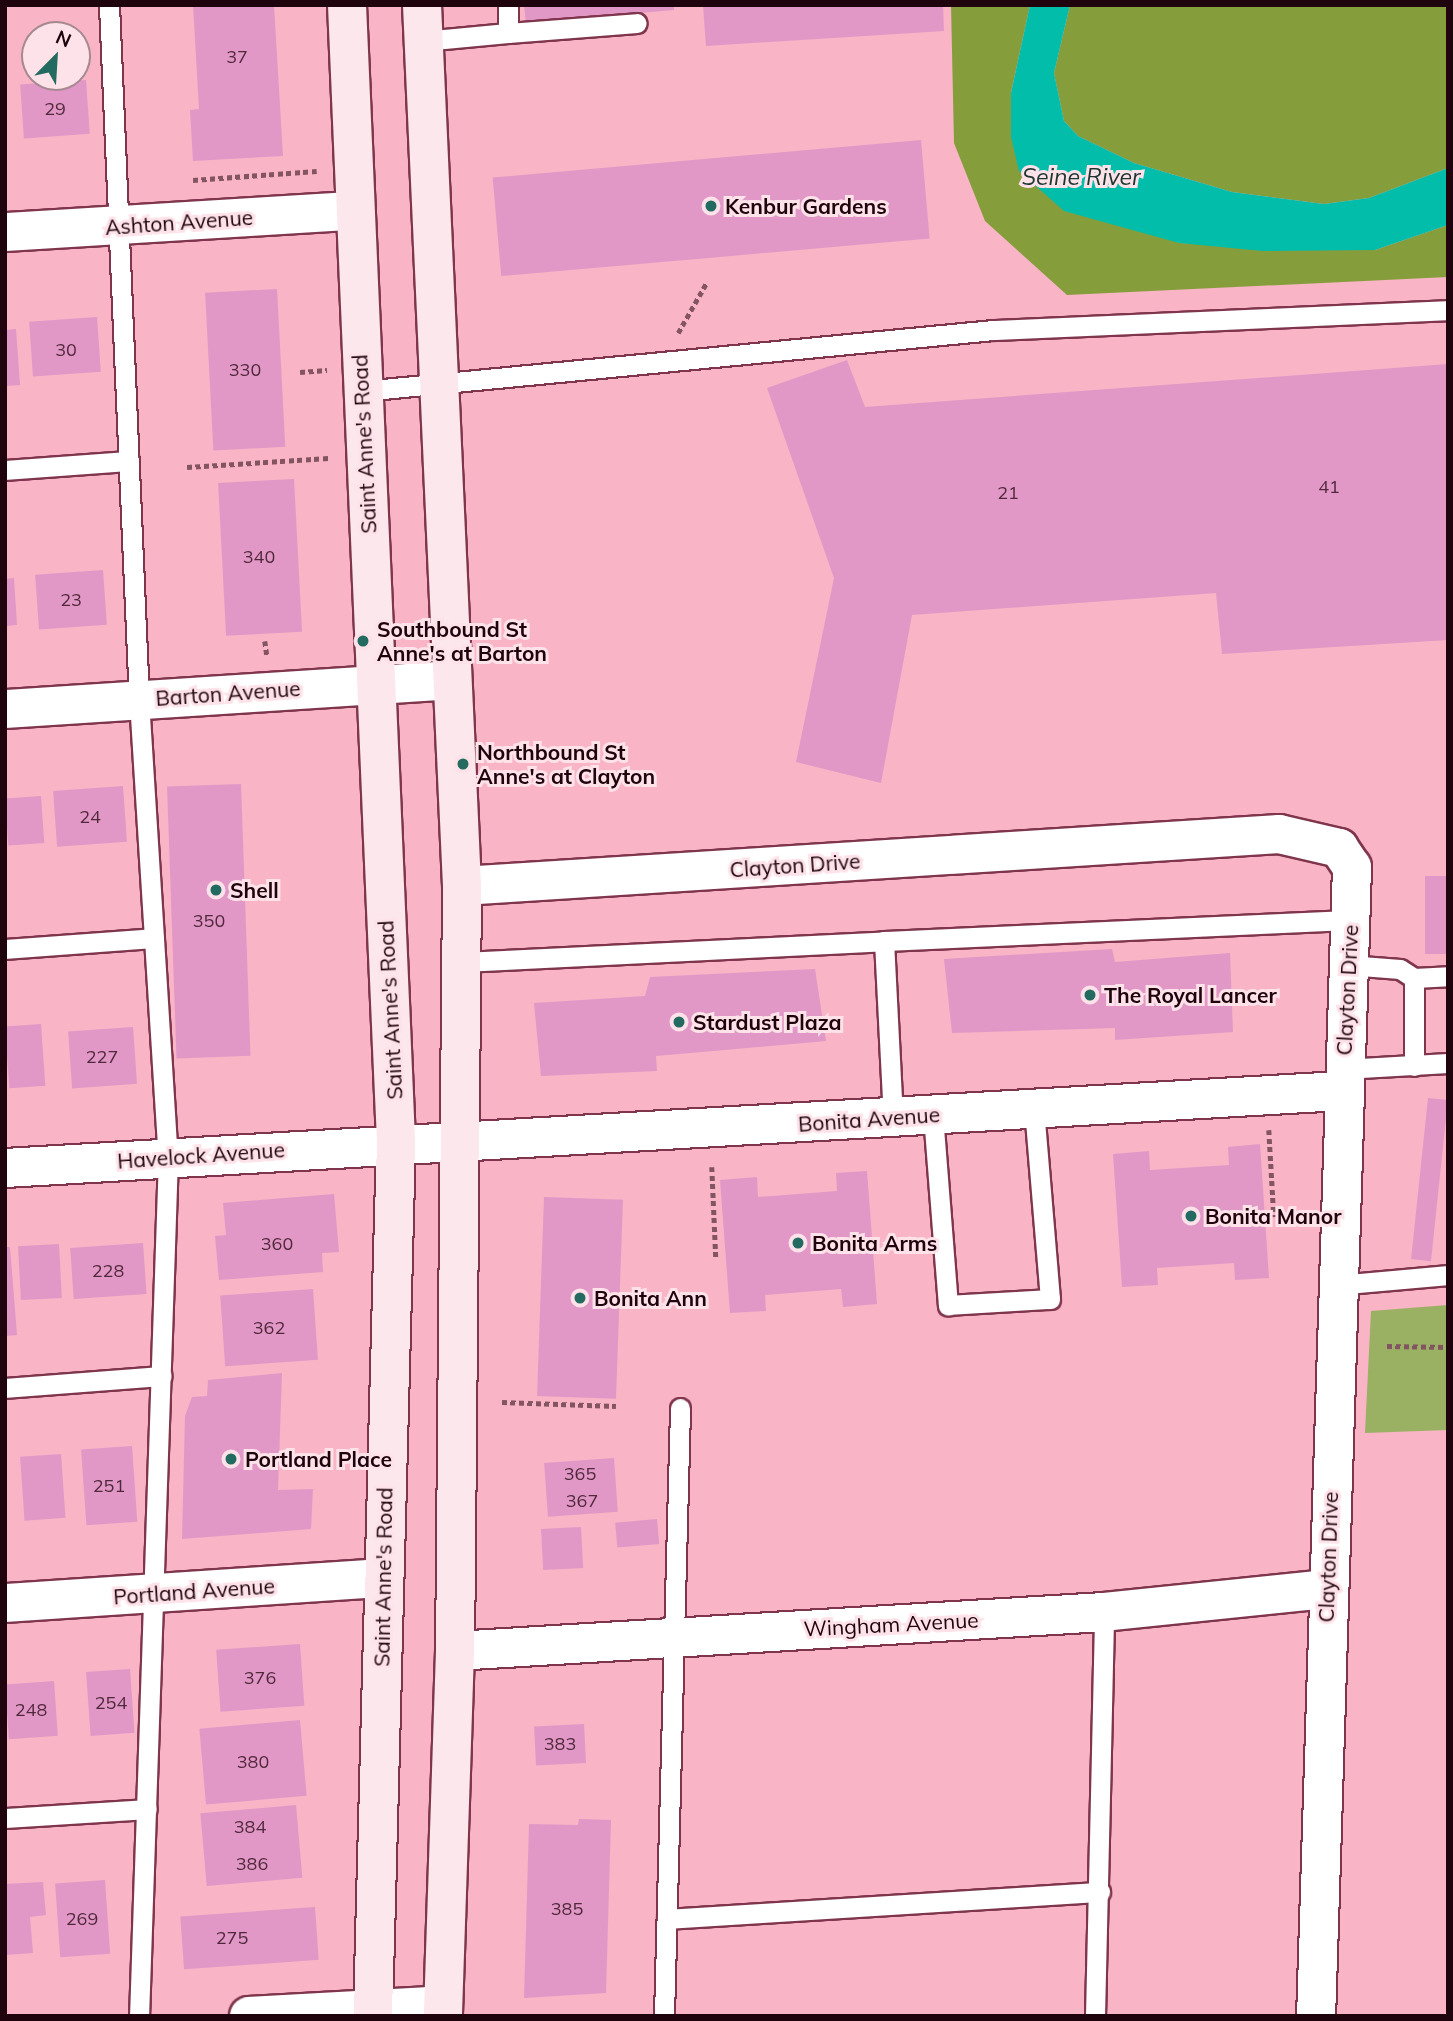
<!DOCTYPE html>
<html>
<head>
<meta charset="utf-8">
<style>
	body { margin:0 }
	#map { position:relative; width:1453px; height:2021px; overflow:hidden; background:#f9b4c6; font-family:Mulish,sans-serif }
	div>[style] { position:absolute }
	.green>* { inset:0; background:#9ab063 }
	.forest>* { inset:0; background:#859e3b }
	.water>* { inset:0; background:#02bdaa }
	.building>* { inset:0; background:#e198c6; transform-origin:0 0 }
	.path>* { height:4.5px; margin-top:-2.25px; transform-origin:0; background:repeating-linear-gradient(90deg,#835461 0 5px,transparent 0 8.5px) }
	.roads { filter:drop-shadow(2px 0 #7f364d) drop-shadow(-2px 0 #7f364d) drop-shadow(0 2px #7f364d) drop-shadow(0 -2px #7f364d) }
	.service>* { height:19px; margin:-9.5px; padding:0 9.5px; transform-origin:9.5px; border-radius:9.5px; background:#fff }
	.minor>* { height:38px; margin:-19px; padding:0 19px; transform-origin:19px; border-radius:19px; background:#fff }
	.secondary>* { height:38px; margin:-19px; padding:0 19px; transform-origin:19px; border-radius:19px; background:#fce7ec }
	.dots>* { width:19px; height:19px; translate:-50% -50%; box-sizing:border-box; border:4px solid #fee2e9; border-radius:50% }
	span { translate:-50% -50%; white-space:nowrap; text-align:center; line-height:1.15; -webkit-text-stroke:6px #fee2e9; paint-order:stroke }
	.number-label { font-size:18px; color:#50283b }
	.number-label span { -webkit-text-stroke-width:0 }
	.poi-label { font-size:21px; color:#1f030d; font-weight:700 }
	.left { translate:0 -50%; text-align:left }
	.street-label { font-size:21px; color:#1f030d }
	.water-label { font-size:23px; color:#1c3530; font-style:italic }
	.frame { position:absolute; inset:0; border:7px solid #1f030d; pointer-events:none }
	.north { position:absolute; left:21px; top:21px; width:70px; height:70px; box-sizing:border-box; background:#fee2e9; border:2px solid #a58991; border-radius:50%; rotate:24deg; font-size:19px; font-weight:700; line-height:28px; text-align:center; color:#1f030d }
	.north::after { content:''; display:block; margin:auto; width:24px; height:32px; background:#236a60; clip-path:polygon(50% 0,100% 100%,50% 72%,0 100%) }
</style>
</head>
<body>
<div id="map">
	<div class="green">
		<div style="clip-path:polygon(1448px 1305px,1448px 1430px,1365px 1433px,1371px 1311px)"></div>
	</div>
	<div class="forest">
		<div style="clip-path:polygon(951px 5px,1030px 5px,1011px 93px,1179px 243px,1375px 250px,1448px 225px,1448px 277px,1067px 295px,985px 221px,954px 143px)"></div>
		<div style="clip-path:polygon(1070px 5px,1448px 5px,1448px 168px,1369px 198px,1324px 204px,1232px 192px,1134px 163px,1078px 136px,1064px 121px,1054px 73px)"></div>
	</div>
	<div class="water">
		<div style="clip-path:polygon(1030px 5px,1070px 5px,1054px 73px,1064px 121px,1078px 136px,1134px 163px,1232px 192px,1324px 204px,1369px 198px,1448px 168px,1448px 225px,1375px 250px,1263px 251px,1179px 243px,1064px 211px,1019px 171px,1011px 137px,1011px 93px)"></div>
	</div>
	<div class="building">
		<div style="clip-path:polygon(193px 5px,274px 5px,283px 156px,193px 161px,190px 110px,199px 109px)"></div>
		<div style="clip-path:polygon(524px 5px,674px 5px,674px 10px,526px 23px)"></div>
		<div style="clip-path:polygon(703px 5px,943px 5px,944px 31px,706px 46px)"></div>
		<div style="left:86px;top:80px;width:54px;height:66px;rotate:86deg"></div>
		<div style="left:921px;top:140px;width:99px;height:430px;rotate:85deg"></div>
		<div style="left:277px;top:289px;width:158px;height:72px;rotate:87deg"></div>
		<div style="left:97px;top:317px;width:55px;height:68px;rotate:86deg"></div>
		<div style="clip-path:polygon(16px 329px,20px 385px,5px 386px,5px 330px)"></div>
		<div style="clip-path:polygon(847px 360px,865px 407px,1448px 364px,1448px 640px,1222px 654px,1216px 593px,912px 615px,881px 783px,796px 762px,834px 578px,767px 388px)"></div>
		<div style="left:294px;top:479px;width:153px;height:76px;rotate:87deg"></div>
		<div style="left:103px;top:570px;width:55px;height:68px;rotate:86deg"></div>
		<div style="clip-path:polygon(14px 578px,17px 625px,5px 626px,5px 579px)"></div>
		<div style="left:241px;top:784px;width:272px;height:74px;rotate:88deg"></div>
		<div style="left:123px;top:786px;width:56px;height:70px;rotate:86deg"></div>
		<div style="left:41px;top:796px;width:47px;height:36px;rotate:86deg"></div>
		<div style="left:1448px;top:876px;width:78px;height:23px;rotate:90deg"></div>
		<div style="clip-path:polygon(1112px 949px,1115px 962px,1230px 953px,1233px 1032px,1115px 1040px,1115px 1028px,952px 1033px,944px 959px)"></div>
		<div style="clip-path:polygon(815px 969px,826px 1041px,656px 1056px,657px 1071px,541px 1076px,534px 1003px,645px 996px,650px 977px)"></div>
		<div style="left:41px;top:1024px;width:62px;height:36px;rotate:86deg"></div>
		<div style="left:133px;top:1027px;width:57px;height:65px;rotate:86deg"></div>
		<div style="left:1428px;top:1098px;width:20px;height:162px;rotate:6deg"></div>
		<div style="clip-path:polygon(1260px 1144px,1269px 1278px,1235px 1280px,1234px 1263px,1157px 1268px,1158px 1285px,1122px 1287px,1113px 1154px,1149px 1151px,1150px 1170px,1229px 1165px,1228px 1147px)"></div>
		<div style="clip-path:polygon(867px 1171px,877px 1304px,843px 1307px,841px 1289px,765px 1295px,766px 1311px,730px 1313px,720px 1180px,757px 1177px,758px 1197px,837px 1191px,836px 1173px)"></div>
		<div style="clip-path:polygon(334px 1194px,339px 1252px,322px 1253px,323px 1272px,219px 1280px,215px 1236px,226px 1235px,223px 1203px)"></div>
		<div style="left:544px;top:1197px;width:79px;height:199px;rotate:2deg"></div>
		<div style="left:143px;top:1243px;width:51px;height:73px;rotate:86deg"></div>
		<div style="left:59px;top:1244px;width:54px;height:41px;rotate:87deg"></div>
		<div style="clip-path:polygon(5px 1247px,10px 1247px,17px 1335px,5px 1336px)"></div>
		<div style="left:313px;top:1289px;width:71px;height:93px;rotate:86deg"></div>
		<div style="clip-path:polygon(282px 1373px,278px 1490px,313px 1489px,311px 1529px,182px 1539px,185px 1416px,192px 1397px,207px 1396px,208px 1380px)"></div>
		<div style="left:132px;top:1446px;width:76px;height:51px;rotate:86deg"></div>
		<div style="left:61px;top:1454px;width:64px;height:41px;rotate:86deg"></div>
		<div style="left:614px;top:1458px;width:54px;height:70px;rotate:86deg"></div>
		<div style="left:657px;top:1519px;width:25px;height:42px;rotate:85deg"></div>
		<div style="left:581px;top:1527px;width:41px;height:40px;rotate:87deg"></div>
		<div style="left:300px;top:1644px;width:62px;height:84px;rotate:86deg"></div>
		<div style="left:130px;top:1669px;width:64px;height:44px;rotate:86deg"></div>
		<div style="left:54px;top:1681px;width:55px;height:49px;rotate:86deg"></div>
		<div style="left:300px;top:1720px;width:76px;height:101px;rotate:85deg"></div>
		<div style="left:584px;top:1724px;width:39px;height:50px;rotate:87deg"></div>
		<div style="left:296px;top:1805px;width:73px;height:96px;rotate:85deg"></div>
		<div style="clip-path:polygon(579px 1819px,611px 1820px,606px 1993px,524px 1998px,529px 1824px,578px 1825px)"></div>
		<div style="left:105px;top:1880px;width:74px;height:50px;rotate:86deg"></div>
		<div style="clip-path:polygon(43px 1882px,46px 1915px,30px 1917px,33px 1953px,5px 1955px,5px 1884px)"></div>
		<div style="left:315px;top:1907px;width:53px;height:135px;rotate:86deg"></div>
	</div>
	<div class="path">
		<div style="left:193px;top:180px;width:124px;rotate:-4.2deg"></div>
		<div style="left:678px;top:333px;width:59px;rotate:-60.4deg"></div>
		<div style="left:300px;top:372px;width:27px;rotate:-4deg"></div>
		<div style="left:187px;top:467px;width:142px;rotate:-3.6deg"></div>
		<div style="left:265px;top:641px;width:14px;rotate:82deg"></div>
		<div style="left:1269px;top:1130px;width:87px;rotate:86.7deg"></div>
		<div style="left:712px;top:1167px;width:91px;rotate:87.5deg"></div>
		<div style="left:1387px;top:1346px;width:61px;rotate:0.9deg"></div>
		<div style="left:502px;top:1402px;width:114px;rotate:2deg"></div>
	</div>
	<div class="roads">
		<div class="service">
			<div style="left:109px;top:5px;width:696px;rotate:87.53deg"></div>
			<div style="left:139px;top:700px;width:458px;rotate:86.4deg"></div>
			<div style="left:168px;top:1157px;width:859px;rotate:91.93deg"></div>
			<div style="left:508px;top:33px;width:129px;rotate:-4.4deg"></div>
			<div style="left:423px;top:41px;width:85px;rotate:-5.4deg"></div>
			<div style="left:508px;top:33px;width:28px;rotate:-90deg"></div>
			<div style="left:362px;top:391px;width:634px;rotate:-5.52deg"></div>
			<div style="left:993px;top:330px;width:455px;rotate:-2.5deg"></div>
			<div style="left:5px;top:470px;width:124px;rotate:-4.2deg"></div>
			<div style="left:884px;top:941px;width:466px;rotate:-2.6deg"></div>
			<div style="left:5px;top:949px;width:149px;rotate:-4.2deg"></div>
			<div style="left:462px;top:962px;width:423px;rotate:-2.8deg"></div>
			<div style="left:884px;top:941px;width:177px;rotate:87.1deg"></div>
			<div style="left:1348px;top:965px;width:52px;rotate:4.4deg"></div>
			<div style="left:1400px;top:969px;width:17px;rotate:33deg"></div>
			<div style="left:1414px;top:978px;width:34px;rotate:-3deg"></div>
			<div style="left:1414px;top:1066px;width:88px;rotate:-90deg"></div>
			<div style="left:1343px;top:1069px;width:105px;rotate:-3.3deg"></div>
			<div style="left:933px;top:1115px;width:191px;rotate:85.5deg"></div>
			<div style="left:948px;top:1305px;width:102px;rotate:-3.4deg"></div>
			<div style="left:1050px;top:1299px;width:191px;rotate:-94.8deg"></div>
			<div style="left:1336px;top:1285px;width:112px;rotate:-5.1deg"></div>
			<div style="left:5px;top:1388px;width:157px;rotate:-4.4deg"></div>
			<div style="left:5px;top:1818px;width:142px;rotate:-3.6deg"></div>
			<div style="left:667px;top:1919px;width:434px;rotate:-3.6deg"></div>
			<div style="left:664px;top:2016px;width:608px;rotate:-88.49deg"></div>
			<div style="left:1095px;top:2016px;width:404px;rotate:-88.7deg"></div>
		</div>
		<div class="minor">
			<div style="left:5px;top:232px;width:348px;rotate:-3.5deg"></div>
			<div style="left:5px;top:709px;width:446px;rotate:-3.7deg"></div>
			<div style="left:462px;top:886px;width:819px;rotate:-3.64deg"></div>
			<div style="left:1279px;top:834px;width:62px;rotate:13.1deg"></div>
			<div style="left:1339px;top:848px;width:23px;rotate:56deg"></div>
			<div style="left:1352px;top:867px;width:1150px;rotate:91.79deg"></div>
			<div style="left:5px;top:1168px;width:1339px;rotate:-3.3deg"></div>
			<div style="left:5px;top:1603px;width:379px;rotate:-3.8deg"></div>
			<div style="left:455px;top:1651px;width:650px;rotate:-3.44deg"></div>
			<div style="left:1104px;top:1612px;width:223px;rotate:-5.9deg"></div>
			<div style="left:249px;top:2016px;width:194px;rotate:-3.2deg"></div>
		</div>
		<div class="secondary">
			<div style="left:347px;top:5px;width:1137px;rotate:87.53deg"></div>
			<div style="left:396px;top:1141px;width:875px;rotate:91.51deg"></div>
			<div style="left:422px;top:5px;width:882px;rotate:87.4deg"></div>
			<div style="left:462px;top:886px;width:765px;rotate:90.52deg"></div>
			<div style="left:455px;top:1651px;width:365px;rotate:91.9deg"></div>
		</div>
	</div>
	<div class="dots">
		<div style="left:711px;top:206px;background:#236a60"></div>
		<div style="left:363px;top:641px;background:#236a60"></div>
		<div style="left:463px;top:764px;background:#236a60"></div>
		<div style="left:216px;top:890px;background:#236a60"></div>
		<div style="left:1090px;top:995px;background:#236a60"></div>
		<div style="left:679px;top:1022px;background:#236a60"></div>
		<div style="left:1191px;top:1216px;background:#236a60"></div>
		<div style="left:798px;top:1243px;background:#236a60"></div>
		<div style="left:580px;top:1298px;background:#236a60"></div>
		<div style="left:231px;top:1459px;background:#236a60"></div>
	</div>
	<div class="number-label">
		<span style="left:237px;top:57px">37</span>
		<span style="left:55px;top:109px">29</span>
		<span style="left:66px;top:350px">30</span>
		<span style="left:245px;top:370px">330</span>
		<span style="left:1329px;top:487px">41</span>
		<span style="left:1008px;top:493px">21</span>
		<span style="left:259px;top:557px">340</span>
		<span style="left:71px;top:600px">23</span>
		<span style="left:90px;top:817px">24</span>
		<span style="left:209px;top:921px">350</span>
		<span style="left:102px;top:1057px">227</span>
		<span style="left:277px;top:1244px">360</span>
		<span style="left:108px;top:1271px">228</span>
		<span style="left:269px;top:1328px">362</span>
		<span style="left:580px;top:1474px">365</span>
		<span style="left:109px;top:1486px">251</span>
		<span style="left:582px;top:1501px">367</span>
		<span style="left:260px;top:1678px">376</span>
		<span style="left:111px;top:1703px">254</span>
		<span style="left:31px;top:1710px">248</span>
		<span style="left:560px;top:1744px">383</span>
		<span style="left:253px;top:1762px">380</span>
		<span style="left:250px;top:1827px">384</span>
		<span style="left:252px;top:1864px">386</span>
		<span style="left:567px;top:1909px">385</span>
		<span style="left:82px;top:1919px">269</span>
		<span style="left:232px;top:1938px">275</span>
	</div>
	<div class="poi-label">
		<span class="left" style="left:725px;top:206px">Kenbur Gardens</span>
		<span class="left" style="left:377px;top:641px">Southbound St<br>Anne's at Barton</span>
		<span class="left" style="left:477px;top:764px">Northbound St<br>Anne's at Clayton</span>
		<span class="left" style="left:230px;top:890px">Shell</span>
		<span class="left" style="left:1104px;top:995px">The Royal Lancer</span>
		<span class="left" style="left:693px;top:1022px">Stardust Plaza</span>
		<span class="left" style="left:1205px;top:1216px">Bonita Manor</span>
		<span class="left" style="left:812px;top:1243px">Bonita Arms</span>
		<span class="left" style="left:594px;top:1298px">Bonita Ann</span>
		<span class="left" style="left:245px;top:1459px">Portland Place</span>
	</div>
	<div class="street-label">
		<span style="left:179px;top:222px;rotate:-4deg">Ashton Avenue</span>
		<span style="left:364px;top:444px;rotate:-93deg">Saint Anne's Road</span>
		<span style="left:228px;top:693px;rotate:-4deg">Barton Avenue</span>
		<span style="left:795px;top:865px;rotate:-4deg">Clayton Drive</span>
		<span style="left:1347px;top:990px;rotate:-87deg">Clayton Drive</span>
		<span style="left:390px;top:1010px;rotate:-93deg">Saint Anne's Road</span>
		<span style="left:869px;top:1119px;rotate:-4deg">Bonita Avenue</span>
		<span style="left:201px;top:1155px;rotate:-4deg">Havelock Avenue</span>
		<span style="left:1328px;top:1557px;rotate:-88deg">Clayton Drive</span>
		<span style="left:383px;top:1577px;rotate:-89deg">Saint Anne's Road</span>
		<span style="left:194px;top:1591px;rotate:-4deg">Portland Avenue</span>
		<span style="left:891px;top:1624px;rotate:-3deg">Wingham Avenue</span>
	</div>
	<div class="water-label">
		<span style="left:1081px;top:177px">Seine River</span>
	</div>
	<div class="frame"></div>
	<div class="north">N</div>
</div>
</body>
</html>
